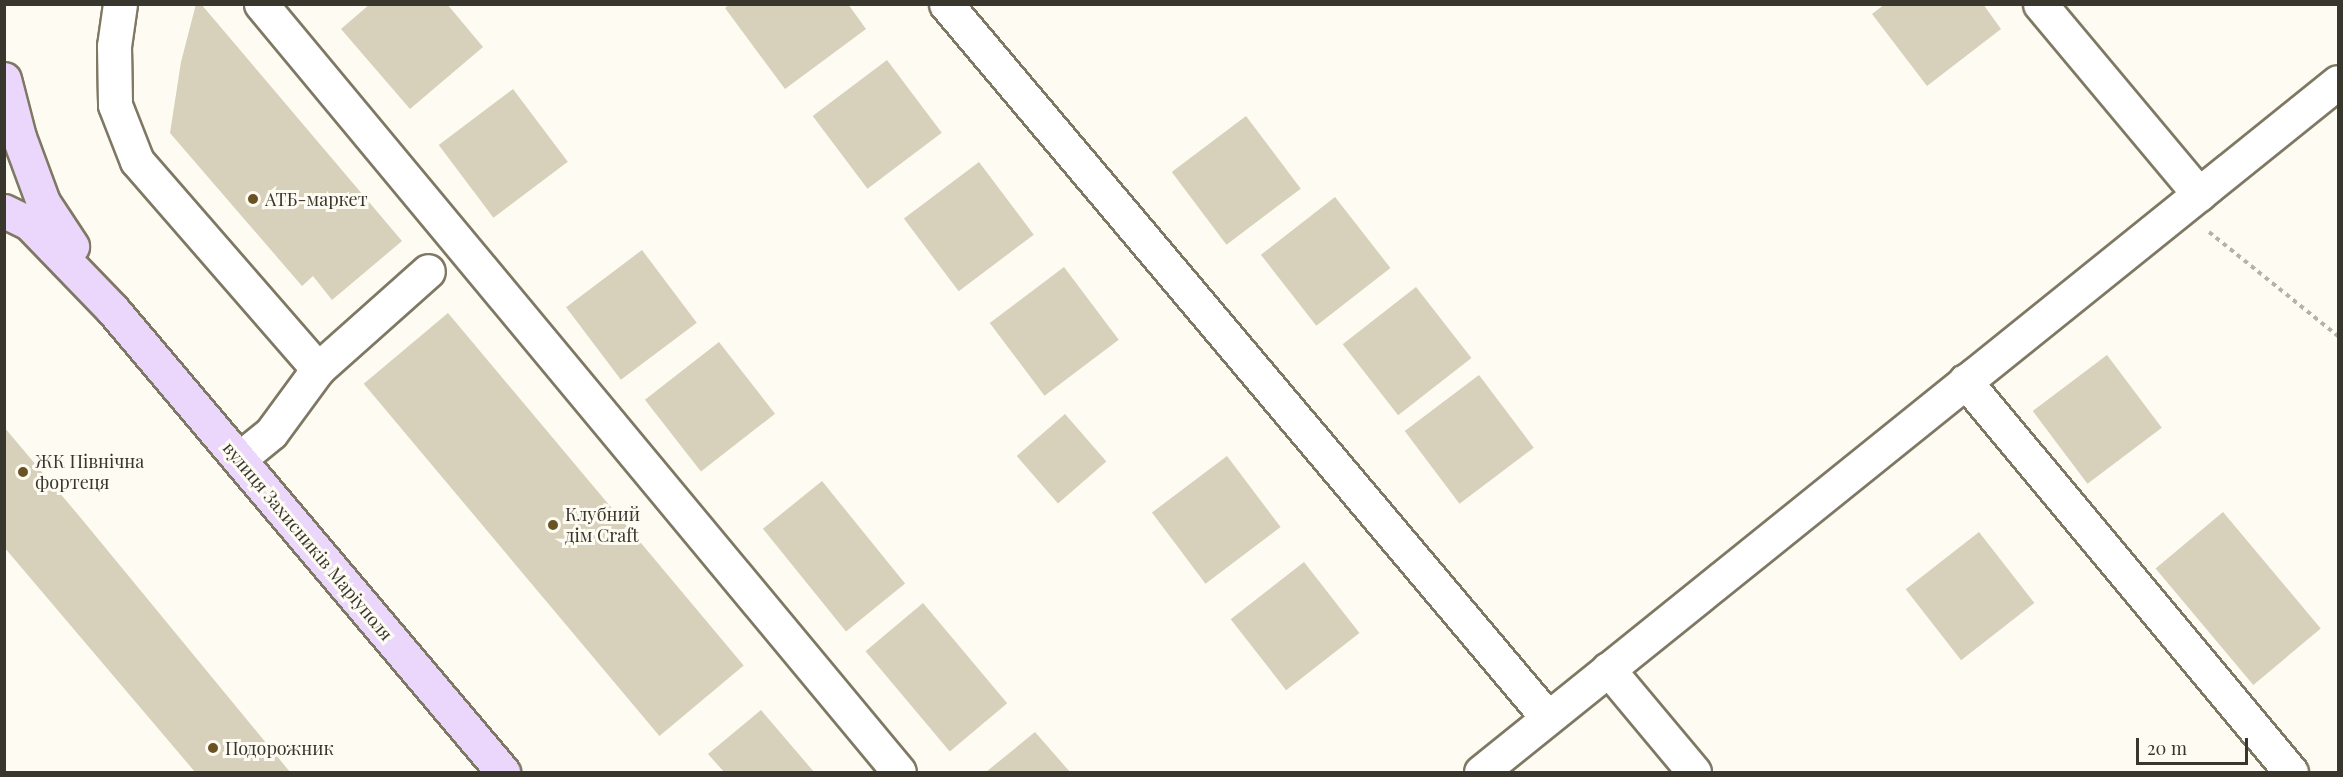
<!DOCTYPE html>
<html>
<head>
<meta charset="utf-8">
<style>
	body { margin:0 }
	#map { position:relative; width:2343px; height:777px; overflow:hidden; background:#fefbf2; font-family:"Playfair Display",serif }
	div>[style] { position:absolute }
	.building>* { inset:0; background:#d7d0ba; transform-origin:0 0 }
	.path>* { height:4px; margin-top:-2px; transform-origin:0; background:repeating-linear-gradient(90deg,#b5b2a9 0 4.5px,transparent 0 9px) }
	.roads { filter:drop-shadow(2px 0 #7f7864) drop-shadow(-2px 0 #7f7864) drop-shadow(0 2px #7f7864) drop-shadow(0 -2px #7f7864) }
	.minor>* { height:33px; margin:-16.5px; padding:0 16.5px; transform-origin:16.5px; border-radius:16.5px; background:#fff }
	.major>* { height:33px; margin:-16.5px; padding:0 16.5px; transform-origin:16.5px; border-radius:16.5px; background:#ebd6fc }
	.dots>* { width:16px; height:16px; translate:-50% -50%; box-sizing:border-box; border:3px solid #fefbf2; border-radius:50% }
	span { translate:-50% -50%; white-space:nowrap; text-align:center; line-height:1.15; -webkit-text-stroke:6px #fefbf2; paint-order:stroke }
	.poi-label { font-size:18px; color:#39362d }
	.left { translate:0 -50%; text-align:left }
	.street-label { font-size:18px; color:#39362d }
	.frame { position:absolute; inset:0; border:6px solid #39362d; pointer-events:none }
	.scale { position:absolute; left:2136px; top:738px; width:112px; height:27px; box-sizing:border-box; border:3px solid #39362d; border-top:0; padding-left:8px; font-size:18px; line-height:21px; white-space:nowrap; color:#39362d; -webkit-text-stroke:4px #fefbf2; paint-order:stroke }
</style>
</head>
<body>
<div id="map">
	<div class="building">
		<div style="clip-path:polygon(196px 4px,201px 4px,402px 241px,332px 300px,313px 276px,302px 286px,170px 133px,181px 62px)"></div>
		<div style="clip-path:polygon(370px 4px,447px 4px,483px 47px,410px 109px,341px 29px)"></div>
		<div style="clip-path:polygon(730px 4px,848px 4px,866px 29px,785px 89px,725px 8px)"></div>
		<div style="clip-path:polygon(1885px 4px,1983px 4px,2001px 29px,1927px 86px,1872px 14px)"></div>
		<div style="left:887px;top:60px;width:91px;height:93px;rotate:53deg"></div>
		<div style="left:513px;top:89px;width:91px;height:93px;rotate:53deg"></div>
		<div style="left:1246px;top:116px;width:91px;height:93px;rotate:53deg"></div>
		<div style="left:979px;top:162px;width:91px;height:94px;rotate:53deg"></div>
		<div style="left:1335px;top:197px;width:90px;height:94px;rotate:52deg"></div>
		<div style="left:642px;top:250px;width:91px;height:95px;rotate:53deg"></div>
		<div style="left:1064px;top:267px;width:91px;height:93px;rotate:53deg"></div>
		<div style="left:1416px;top:287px;width:90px;height:93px;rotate:52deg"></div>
		<div style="left:448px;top:313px;width:460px;height:110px;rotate:50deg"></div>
		<div style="left:719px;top:342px;width:91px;height:94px;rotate:52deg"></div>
		<div style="left:2107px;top:355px;width:91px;height:93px;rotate:53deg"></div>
		<div style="left:1479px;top:375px;width:91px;height:93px;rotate:53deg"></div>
		<div style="left:1065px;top:414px;width:63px;height:64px;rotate:49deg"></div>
		<div style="clip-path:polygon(4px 427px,80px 517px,290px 772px,195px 772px,4px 547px)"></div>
		<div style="left:1227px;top:456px;width:89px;height:94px;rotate:53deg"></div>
		<div style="left:822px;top:481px;width:132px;height:76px;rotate:51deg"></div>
		<div style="left:2223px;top:512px;width:152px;height:88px;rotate:50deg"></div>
		<div style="left:1979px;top:532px;width:90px;height:93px;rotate:52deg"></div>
		<div style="left:1304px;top:562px;width:90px;height:93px;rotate:52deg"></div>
		<div style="left:923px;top:603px;width:131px;height:75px;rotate:50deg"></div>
		<div style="clip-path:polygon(761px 710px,814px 772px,724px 772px,708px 754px)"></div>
		<div style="clip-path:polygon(1035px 732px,1070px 772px,986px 772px)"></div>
	</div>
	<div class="path">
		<div style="left:2209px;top:232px;width:166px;rotate:38.9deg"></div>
	</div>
	<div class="roads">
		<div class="minor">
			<div style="left:120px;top:4px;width:42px;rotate:98.1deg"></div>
			<div style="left:114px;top:46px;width:59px;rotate:89deg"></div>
			<div style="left:115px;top:105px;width:60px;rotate:68.6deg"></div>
			<div style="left:137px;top:161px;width:276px;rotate:49deg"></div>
			<div style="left:318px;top:369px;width:79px;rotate:126.3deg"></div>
			<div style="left:271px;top:433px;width:41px;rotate:140.9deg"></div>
			<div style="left:261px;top:4px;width:998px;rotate:50.28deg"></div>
			<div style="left:946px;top:4px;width:933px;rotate:49.87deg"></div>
			<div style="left:2040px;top:4px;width:248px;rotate:50.1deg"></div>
			<div style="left:318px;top:369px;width:147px;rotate:-41.7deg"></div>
			<div style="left:1965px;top:381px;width:509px;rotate:50.18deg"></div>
			<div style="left:1608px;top:669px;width:134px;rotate:50.1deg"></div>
			<div style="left:1481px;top:772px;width:1100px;rotate:-38.84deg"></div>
		</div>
		<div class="major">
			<div style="left:4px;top:79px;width:60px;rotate:75.5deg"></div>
			<div style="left:19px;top:137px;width:69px;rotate:69.7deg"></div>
			<div style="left:43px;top:202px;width:53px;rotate:56.6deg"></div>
			<div style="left:4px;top:211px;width:28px;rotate:26deg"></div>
			<div style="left:29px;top:223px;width:121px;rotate:46deg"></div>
			<div style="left:113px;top:310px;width:605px;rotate:49.83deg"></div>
		</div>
	</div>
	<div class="dots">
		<div style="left:253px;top:199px;background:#6b5223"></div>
		<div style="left:23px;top:472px;background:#6b5223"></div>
		<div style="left:553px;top:525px;background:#6b5223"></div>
		<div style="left:213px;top:748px;background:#6b5223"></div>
	</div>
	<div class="poi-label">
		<span class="left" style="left:265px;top:199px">АТБ-маркет</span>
		<span class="left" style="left:35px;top:472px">ЖК Північна<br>фортеця</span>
		<span class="left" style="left:565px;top:525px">Клубний<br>дім Craft</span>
		<span class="left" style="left:225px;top:748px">Подорожник</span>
	</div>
	<div class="street-label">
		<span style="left:308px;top:541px;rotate:50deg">вулиця Захисників Маріуполя</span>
	</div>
	<div class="frame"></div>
	<div class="scale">20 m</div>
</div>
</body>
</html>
